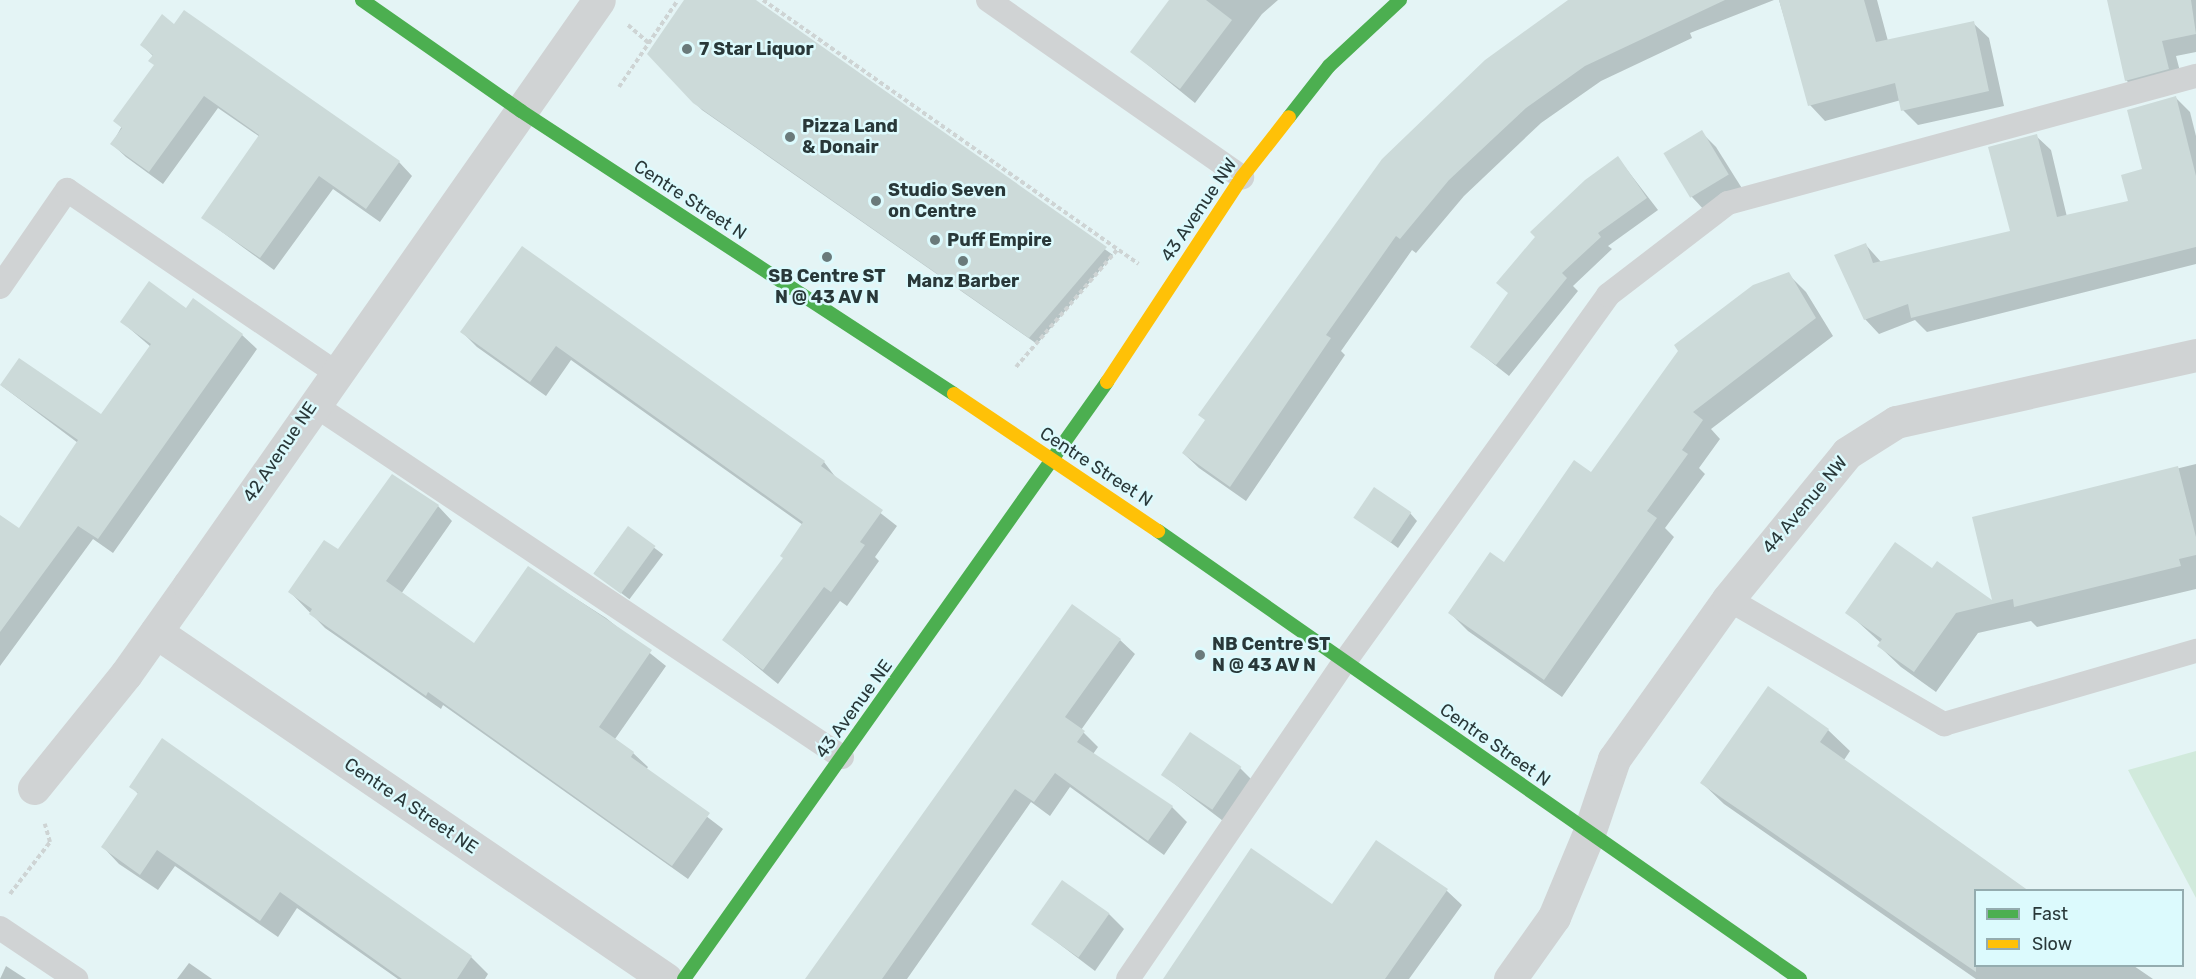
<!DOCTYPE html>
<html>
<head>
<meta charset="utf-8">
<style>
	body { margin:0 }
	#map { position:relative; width:2196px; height:979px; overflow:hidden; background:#e4f4f5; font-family:Rubik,sans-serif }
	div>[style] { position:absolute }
	.green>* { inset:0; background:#d1eadc }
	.shadow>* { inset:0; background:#0003; transform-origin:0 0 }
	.building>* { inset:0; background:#ccdad9; transform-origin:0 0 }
	.path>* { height:4px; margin-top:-2px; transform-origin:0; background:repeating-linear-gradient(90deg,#ced4d4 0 4.5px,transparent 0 7.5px) }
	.lane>* { height:24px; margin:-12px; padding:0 12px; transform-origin:12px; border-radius:12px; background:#d0d3d4 }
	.street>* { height:33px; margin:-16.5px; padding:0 16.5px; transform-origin:16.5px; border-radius:16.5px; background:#d0d3d4 }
	.fast>* { height:14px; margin:-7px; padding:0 7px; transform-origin:7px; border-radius:7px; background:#4caf50 }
	.slow>* { height:14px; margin:-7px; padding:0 7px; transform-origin:7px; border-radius:7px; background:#ffc107 }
	.dots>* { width:16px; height:16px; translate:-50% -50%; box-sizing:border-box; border:3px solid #dcfafd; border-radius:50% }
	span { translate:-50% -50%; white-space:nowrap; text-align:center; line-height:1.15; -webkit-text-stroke:5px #dcfafd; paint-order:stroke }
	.poi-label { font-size:18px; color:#293839; font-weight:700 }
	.left { translate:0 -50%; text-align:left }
	.street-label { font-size:18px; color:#293839 }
	.legend { position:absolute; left:1974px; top:889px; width:210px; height:78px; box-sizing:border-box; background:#dcfafd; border:2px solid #94acaf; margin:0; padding:8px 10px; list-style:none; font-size:18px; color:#293839 }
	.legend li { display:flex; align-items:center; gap:12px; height:30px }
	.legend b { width:30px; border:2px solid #94acaf }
</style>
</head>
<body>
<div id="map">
	<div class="green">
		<div style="clip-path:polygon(2196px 751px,2196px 898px,2128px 770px)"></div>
	</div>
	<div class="shadow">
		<div style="clip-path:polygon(686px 0,753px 0,1113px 255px,1037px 344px,702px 110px,694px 102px)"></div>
		<div style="clip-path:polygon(1170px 0,1278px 0,1262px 14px,1195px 103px,1132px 52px)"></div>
		<div style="clip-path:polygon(1578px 0,1774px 0,1690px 33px,1692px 38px,1601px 81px,1541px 123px,1464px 196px,1416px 253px,1412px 250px,1341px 351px,1345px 355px,1246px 501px,1199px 468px,1183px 453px)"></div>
		<div style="clip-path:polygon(1779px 0,1877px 0,1888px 41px,1973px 23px,1989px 38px,2004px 106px,1918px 125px,1903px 110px,1901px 100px,1825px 121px,1810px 105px)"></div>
		<div style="clip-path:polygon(2108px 0,2196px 0,2196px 52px,2176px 56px,2183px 83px,2141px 95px,2126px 80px)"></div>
		<div style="clip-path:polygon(175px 26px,399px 162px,412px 176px,380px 222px,333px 189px,274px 270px,203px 218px,260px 137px,218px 108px,163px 184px,126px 157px,112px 144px,155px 66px,154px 57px,142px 45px)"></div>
		<div style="clip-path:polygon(2176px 98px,2190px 112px,2196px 136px,2196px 264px,1927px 332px,1915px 320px,1879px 334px,1865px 319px,1865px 244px,1881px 262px,2011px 232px,2036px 136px,2051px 150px,2067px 217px,2130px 202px)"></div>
		<div style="clip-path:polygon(1701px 132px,1716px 147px,1743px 190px,1706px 212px,1692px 197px,1665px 154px)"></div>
		<div style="clip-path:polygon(1618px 158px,1658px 210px,1608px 246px,1612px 249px,1573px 286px,1578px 291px,1509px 376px,1472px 347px)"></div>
		<div style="clip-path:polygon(522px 248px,824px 462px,837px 479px,897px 526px,875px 557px,879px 561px,847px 606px,840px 601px,778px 684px,724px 640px,785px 558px,803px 525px,571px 360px,546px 396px,477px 347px,462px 332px)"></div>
		<div style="clip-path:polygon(1788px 274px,1806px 292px,1833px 336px,1711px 429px,1720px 439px,1699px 468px,1705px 474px,1665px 528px,1674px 537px,1562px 697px,1468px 631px,1450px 613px,1504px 564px)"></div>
		<div style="clip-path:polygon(187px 310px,242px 335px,257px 349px,113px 553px,93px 539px,0 666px,0 521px,19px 530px,78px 443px,2px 386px,101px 416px,151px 347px,122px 322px)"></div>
		<div style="clip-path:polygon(2196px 464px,2196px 589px,2037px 627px,2031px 621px,1978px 633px,1936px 692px,1901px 667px,1879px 646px,1881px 643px,1847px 612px,1932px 570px,1994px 603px,1974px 518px)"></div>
		<div style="clip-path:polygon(438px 506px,452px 521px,401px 594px,474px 645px,528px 568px,606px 618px,666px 666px,615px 739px,633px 753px,648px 767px,646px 770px,723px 829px,688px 879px,443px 705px,441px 709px,325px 628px,290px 592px,339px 552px)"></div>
		<div style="clip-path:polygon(1410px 513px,1417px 521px,1398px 548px,1355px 516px)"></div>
		<div style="left:628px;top:528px;width:44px;height:56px;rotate:37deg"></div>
		<div style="clip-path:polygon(1120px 640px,1135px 654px,1081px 730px,1098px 747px,1093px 754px,1172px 807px,1187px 822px,1164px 855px,1070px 787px,1050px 816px,1031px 802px,907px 979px,807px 979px)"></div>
		<div style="clip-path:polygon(1828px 730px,1850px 751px,1844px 760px,1976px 890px,1976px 966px,2134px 966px,2153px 979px,1976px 979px,1724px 804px,1702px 783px)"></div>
		<div style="clip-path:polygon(162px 740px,471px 957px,488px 974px,485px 979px,398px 979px,297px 908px,278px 937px,175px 866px,158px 890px,119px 864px,103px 847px,139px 795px,131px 786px)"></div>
		<div style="clip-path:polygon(1240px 768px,1255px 783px,1227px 824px,1163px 775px)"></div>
		<div style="clip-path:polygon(1377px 842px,1447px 891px,1462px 905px,1409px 979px,1164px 979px,1333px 906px)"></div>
		<div style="clip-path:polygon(1109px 914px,1124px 929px,1095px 971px,1033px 924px)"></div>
		<div style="clip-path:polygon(189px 963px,212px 979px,177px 979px)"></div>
		<div style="clip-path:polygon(6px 966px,26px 979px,0 979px)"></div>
	</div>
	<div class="building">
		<div style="clip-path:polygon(684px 0,756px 0,1107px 247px,1029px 338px,693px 103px,647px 54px)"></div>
		<div style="clip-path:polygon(1169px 0,1206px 0,1232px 20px,1180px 89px,1130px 52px)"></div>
		<div style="clip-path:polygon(1568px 0,1725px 0,1585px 66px,1526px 108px,1449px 180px,1400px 239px,1396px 236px,1326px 335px,1331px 338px,1230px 487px,1182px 453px,1205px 420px,1198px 415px,1382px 159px,1485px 60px)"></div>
		<div style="clip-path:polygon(1779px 0,1864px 0,1876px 42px,1974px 21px,1989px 91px,1901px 111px,1895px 83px,1808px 106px)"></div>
		<div style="clip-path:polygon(2107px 0,2191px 0,2196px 34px,2162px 41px,2169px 69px,2125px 81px)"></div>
		<div style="clip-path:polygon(184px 10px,400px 161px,366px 209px,319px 176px,260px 258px,201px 218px,259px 135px,204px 96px,149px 172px,110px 144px,122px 128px,113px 121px,154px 65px,148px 61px,153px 55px,140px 45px,162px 14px,174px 24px)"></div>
		<div style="clip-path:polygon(2176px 96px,2196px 176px,2196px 247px,1911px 318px,1908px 304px,1864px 320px,1834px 255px,1866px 243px,1873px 263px,2010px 231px,1988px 147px,2037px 134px,2057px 217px,2128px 201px,2121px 175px,2142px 169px,2127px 110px)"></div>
		<div style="left:1702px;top:130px;width:52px;height:45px;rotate:59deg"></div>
		<div style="clip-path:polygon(1618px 156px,1647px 198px,1598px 233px,1601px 237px,1562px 273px,1567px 278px,1496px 365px,1470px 347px,1508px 293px,1496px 283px,1535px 237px,1530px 232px,1585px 180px)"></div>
		<div style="clip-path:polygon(522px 246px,825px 461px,821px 466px,883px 510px,860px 542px,865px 545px,831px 592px,824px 587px,763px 670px,722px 640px,783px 558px,780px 556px,803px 522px,556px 346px,530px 382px,460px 332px)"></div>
		<div style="clip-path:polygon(1789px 272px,1816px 318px,1693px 412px,1703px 420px,1682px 450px,1688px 454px,1647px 511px,1657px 518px,1544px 680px,1448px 613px,1490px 552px,1504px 562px,1574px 460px,1591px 472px,1678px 351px,1674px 345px,1753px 285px)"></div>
		<div style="clip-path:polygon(149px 281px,186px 308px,193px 298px,243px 334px,98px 539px,78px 526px,0 632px,0 515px,19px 528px,78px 440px,0 385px,19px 358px,101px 414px,151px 344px,120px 322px)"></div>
		<div style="clip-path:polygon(2178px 466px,2196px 537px,2196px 555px,2179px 559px,2181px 566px,2014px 607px,2013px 599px,1956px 613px,1914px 672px,1877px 646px,1882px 639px,1845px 613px,1895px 542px,1932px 568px,1937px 561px,1992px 600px,1972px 517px)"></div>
		<div style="clip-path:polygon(392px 474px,439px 505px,386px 581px,474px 643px,528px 566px,652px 650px,599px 727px,634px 752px,631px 757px,710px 813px,672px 866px,428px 692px,426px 696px,309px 614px,312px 609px,288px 592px,324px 540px,338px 549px)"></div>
		<div style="left:1374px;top:487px;width:45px;height:37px;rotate:34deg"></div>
		<div style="left:628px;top:526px;width:34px;height:59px;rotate:36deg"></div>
		<div style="clip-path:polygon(1072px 604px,1121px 639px,1065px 717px,1085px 731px,1077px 742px,1173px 806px,1148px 841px,1055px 773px,1034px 802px,1015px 789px,882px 979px,805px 979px)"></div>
		<div style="clip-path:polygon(1768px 686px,1829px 729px,1820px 742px,2029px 891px,1976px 891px,1976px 972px,1700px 783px)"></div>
		<div style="left:1190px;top:732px;width:62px;height:52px;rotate:34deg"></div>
		<div style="clip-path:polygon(162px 738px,472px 956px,457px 979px,402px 979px,280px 892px,260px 921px,157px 850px,140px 875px,101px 847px,138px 793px,129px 787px)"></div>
		<div style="clip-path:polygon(1376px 840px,1448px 889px,1385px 979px,1163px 979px,1251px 848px,1332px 904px)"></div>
		<div style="left:1062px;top:880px;width:58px;height:54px;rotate:35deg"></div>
	</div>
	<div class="path">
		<div style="left:763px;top:0;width:459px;rotate:35.1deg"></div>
		<div style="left:628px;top:25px;width:28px;rotate:41deg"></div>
		<div style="left:619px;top:87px;width:105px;rotate:-55.9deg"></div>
		<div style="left:1016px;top:367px;width:156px;rotate:-49.2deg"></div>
		<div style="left:10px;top:894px;width:66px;rotate:-52.4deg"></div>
		<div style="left:50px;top:842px;width:19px;rotate:-106deg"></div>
	</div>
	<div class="lane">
		<div style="left:988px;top:0;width:310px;rotate:34.9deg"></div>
		<div style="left:0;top:287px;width:118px;rotate:-55.4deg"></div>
		<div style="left:67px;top:190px;width:325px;rotate:34.2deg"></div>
		<div style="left:313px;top:404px;width:636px;rotate:33.72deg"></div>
		<div style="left:1728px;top:599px;width:250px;rotate:30.1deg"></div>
		<div style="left:1944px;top:724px;width:262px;rotate:-16.2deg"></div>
		<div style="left:0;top:928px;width:92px;rotate:33.9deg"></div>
		<div style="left:1128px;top:979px;width:386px;rotate:-55.7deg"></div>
		<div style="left:1346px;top:660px;width:449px;rotate:-54.3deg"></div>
		<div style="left:1608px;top:295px;width:151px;rotate:-37.5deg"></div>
		<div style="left:1728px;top:203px;width:485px;rotate:-15.2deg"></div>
	</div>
	<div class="street">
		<div style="left:156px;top:632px;width:617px;rotate:34.23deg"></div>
		<div style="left:34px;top:788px;width:146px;rotate:-51.1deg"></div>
		<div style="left:126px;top:674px;width:109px;rotate:-54.7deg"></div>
		<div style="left:189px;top:585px;width:714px;rotate:-54.98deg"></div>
		<div style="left:1510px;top:979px;width:76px;rotate:-54.6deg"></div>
		<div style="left:1554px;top:917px;width:91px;rotate:-67.4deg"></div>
		<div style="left:1589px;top:833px;width:78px;rotate:-71.3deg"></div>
		<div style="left:1614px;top:759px;width:196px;rotate:-54.5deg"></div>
		<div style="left:1728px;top:599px;width:188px;rotate:-50.8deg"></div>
		<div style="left:1847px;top:453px;width:58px;rotate:-32.3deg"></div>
		<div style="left:1896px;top:422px;width:307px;rotate:-12.6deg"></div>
	</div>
	<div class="fast">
		<div style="left:362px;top:0;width:194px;rotate:34.9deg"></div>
		<div style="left:521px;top:111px;width:517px;rotate:33.17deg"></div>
		<div style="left:1289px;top:117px;width:65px;rotate:-51.9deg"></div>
		<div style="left:1329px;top:66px;width:97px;rotate:-42.9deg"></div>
		<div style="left:1158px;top:531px;width:783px;rotate:34.91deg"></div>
		<div style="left:684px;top:979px;width:732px;rotate:-54.68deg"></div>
	</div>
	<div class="slow">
		<div style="left:1107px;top:382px;width:245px;rotate:-56.6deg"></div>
		<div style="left:1242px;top:177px;width:76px;rotate:-51.9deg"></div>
		<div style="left:954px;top:394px;width:246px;rotate:33.9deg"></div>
	</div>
	<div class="dots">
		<div style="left:687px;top:49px;background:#6a7a7b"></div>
		<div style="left:790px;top:137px;background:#6a7a7b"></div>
		<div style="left:876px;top:201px;background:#6a7a7b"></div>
		<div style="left:935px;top:240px;background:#6a7a7b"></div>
		<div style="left:827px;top:257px;background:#6a7a7b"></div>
		<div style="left:963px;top:261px;background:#6a7a7b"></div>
		<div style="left:1200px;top:655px;background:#6a7a7b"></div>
	</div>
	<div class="poi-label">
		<span class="left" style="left:699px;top:49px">7 Star Liquor</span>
		<span class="left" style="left:802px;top:137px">Pizza Land<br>&amp; Donair</span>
		<span class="left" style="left:888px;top:201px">Studio Seven<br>on Centre</span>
		<span class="left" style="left:947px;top:240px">Puff Empire</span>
		<span style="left:827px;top:287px">SB Centre ST<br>N @ 43 AV N</span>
		<span style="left:963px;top:281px">Manz Barber</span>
		<span class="left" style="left:1212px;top:655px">NB Centre ST<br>N @ 43 AV N</span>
	</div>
	<div class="street-label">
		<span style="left:690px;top:200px;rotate:33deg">Centre Street N</span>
		<span style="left:1199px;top:210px;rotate:-56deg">43 Avenue NW</span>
		<span style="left:280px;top:452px;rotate:-56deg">42 Avenue NE</span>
		<span style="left:1096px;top:467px;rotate:33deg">Centre Street N</span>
		<span style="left:1805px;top:505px;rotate:-50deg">44 Avenue NW</span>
		<span style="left:854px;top:709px;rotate:-54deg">43 Avenue NE</span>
		<span style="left:1495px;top:745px;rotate:35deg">Centre Street N</span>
		<span style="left:411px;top:806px;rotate:34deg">Centre A Street NE</span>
	</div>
	<ul class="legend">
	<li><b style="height:8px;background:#4caf50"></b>Fast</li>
	<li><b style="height:8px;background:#ffc107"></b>Slow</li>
	</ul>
</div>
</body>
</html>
